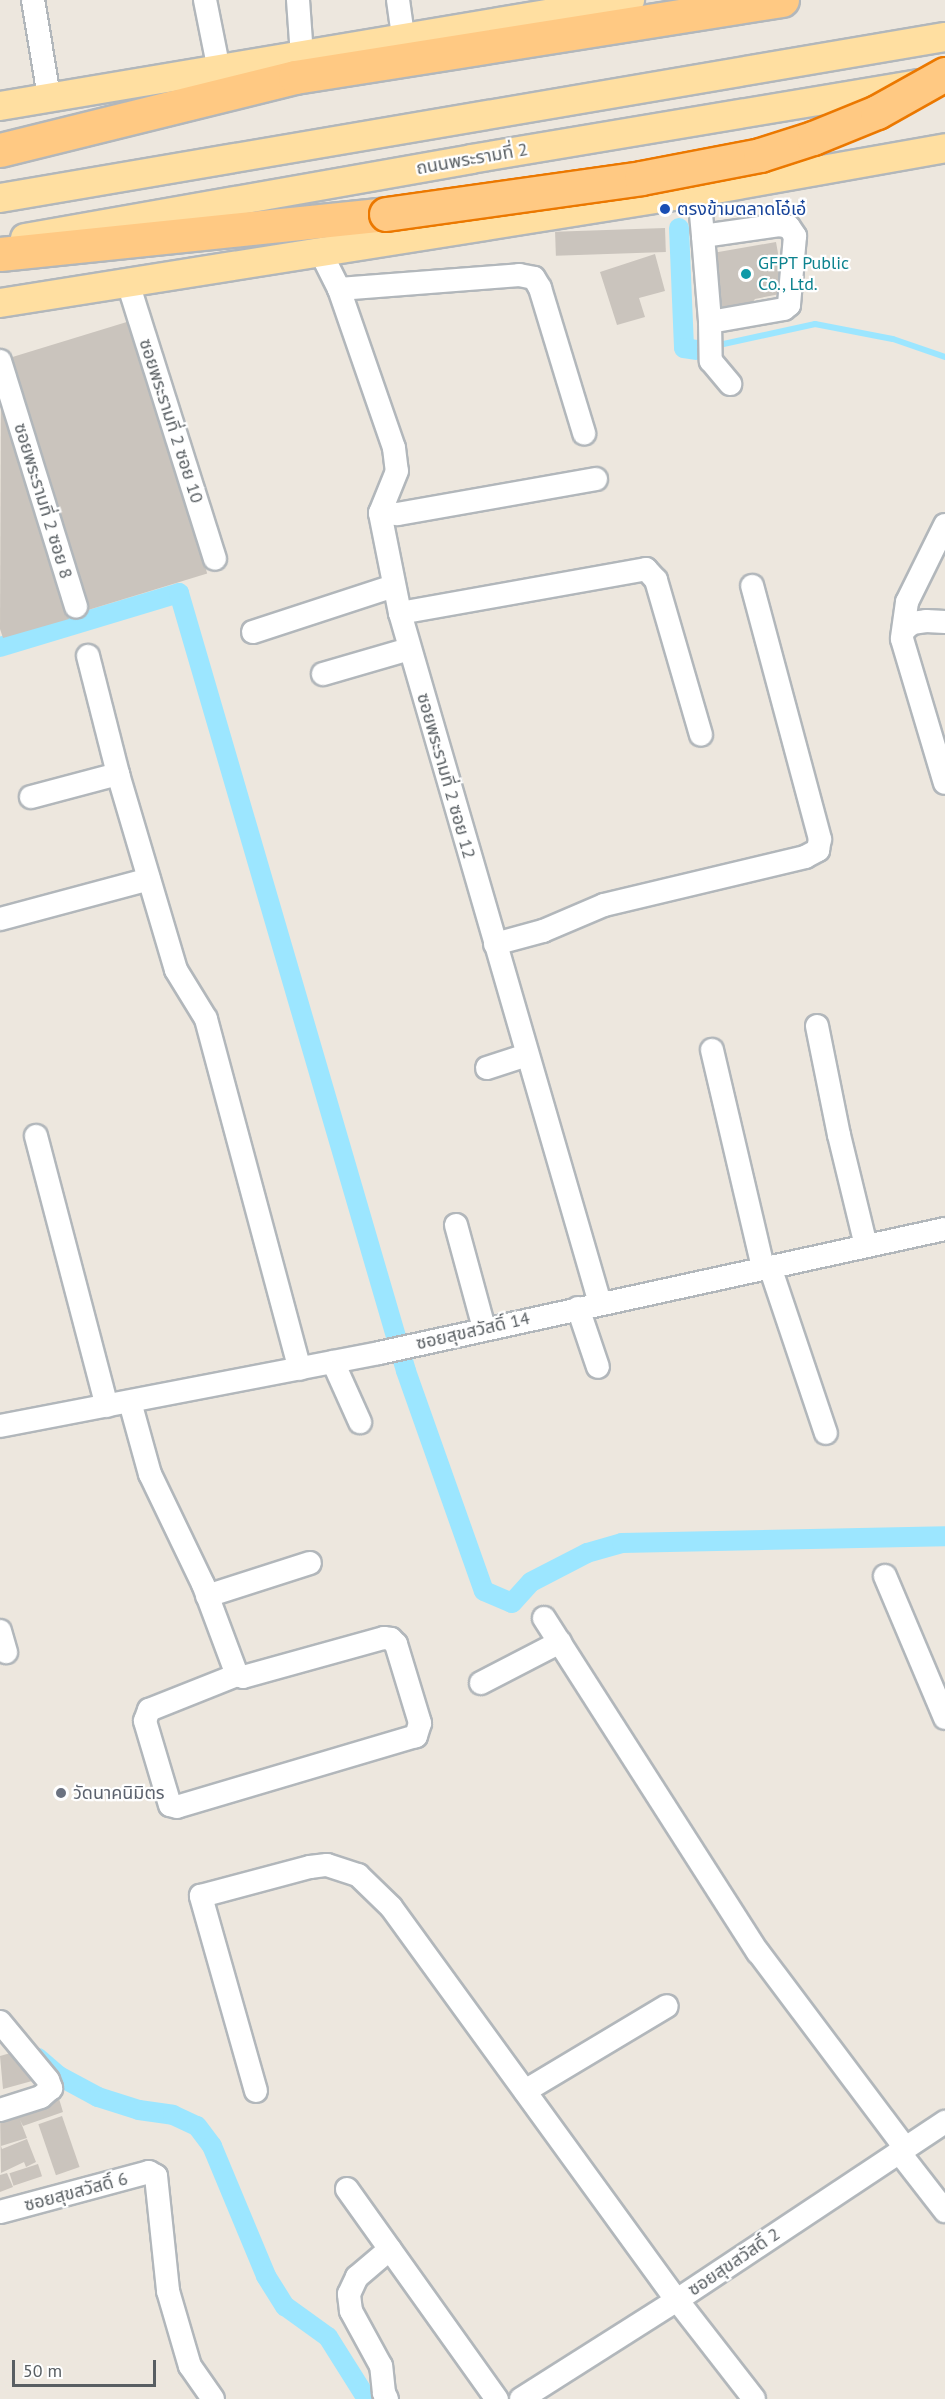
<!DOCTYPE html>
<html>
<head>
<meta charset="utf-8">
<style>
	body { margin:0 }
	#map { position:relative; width:945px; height:2399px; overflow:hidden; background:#ede7de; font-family:"PT Sans","Noto Sans Thai",sans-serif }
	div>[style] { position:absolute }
	.stream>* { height:6px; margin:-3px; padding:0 3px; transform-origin:3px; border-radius:3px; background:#9ce6ff }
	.canal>* { height:20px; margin:-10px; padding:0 10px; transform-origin:10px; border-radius:10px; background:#9ce6ff }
	.building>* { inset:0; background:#cac4bd; transform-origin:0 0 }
	.roads { filter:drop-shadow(2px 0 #b2b7bb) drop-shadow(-2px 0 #b2b7bb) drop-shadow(0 2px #b2b7bb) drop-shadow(0 -2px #b2b7bb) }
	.minor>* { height:22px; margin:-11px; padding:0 11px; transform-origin:11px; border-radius:11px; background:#fff }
	.major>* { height:28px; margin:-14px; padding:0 14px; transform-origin:14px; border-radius:14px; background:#ffdfa1 }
	.highway>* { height:33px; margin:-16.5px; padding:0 16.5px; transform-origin:16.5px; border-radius:16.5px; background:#ffc983 }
	.bridges { filter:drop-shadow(2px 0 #eb7800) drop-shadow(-2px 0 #eb7800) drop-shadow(0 2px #eb7800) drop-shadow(0 -2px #eb7800) }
	.highway-bridge>* { height:33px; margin:-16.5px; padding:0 16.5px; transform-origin:16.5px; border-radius:16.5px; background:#ffc983 }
	.dots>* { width:16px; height:16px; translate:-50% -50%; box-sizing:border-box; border:3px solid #fff; border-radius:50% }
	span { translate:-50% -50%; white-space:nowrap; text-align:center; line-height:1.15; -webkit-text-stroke:4.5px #fff; paint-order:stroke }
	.street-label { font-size:18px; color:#585e62 }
	.transit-label { font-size:18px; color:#164399 }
	.left { translate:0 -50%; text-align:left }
	.culture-label { font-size:18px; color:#0d838f }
	.worship-label { font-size:18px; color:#5b616d }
	.scale { position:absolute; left:12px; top:2360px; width:144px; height:27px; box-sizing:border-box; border:3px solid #585e62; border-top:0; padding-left:8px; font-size:18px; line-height:21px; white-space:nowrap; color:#585e62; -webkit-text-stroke:4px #fff; paint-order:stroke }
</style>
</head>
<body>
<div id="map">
	<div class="stream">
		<div style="left:696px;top:350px;width:122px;rotate:-12.3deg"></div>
		<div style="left:815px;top:324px;width:79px;rotate:10.9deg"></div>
		<div style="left:893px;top:339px;width:55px;rotate:19.1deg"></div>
	</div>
	<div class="canal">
		<div style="left:679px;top:228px;width:120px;rotate:87.6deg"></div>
		<div style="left:684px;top:348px;width:12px;rotate:9deg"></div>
		<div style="left:0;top:647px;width:187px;rotate:-16.8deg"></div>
		<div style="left:179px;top:593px;width:810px;rotate:73.73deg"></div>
		<div style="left:406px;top:1371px;width:233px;rotate:70.5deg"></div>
		<div style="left:484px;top:1591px;width:30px;rotate:23deg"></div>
		<div style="left:512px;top:1603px;width:28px;rotate:-48deg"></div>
		<div style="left:531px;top:1582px;width:63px;rotate:-27.4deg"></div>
		<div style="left:587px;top:1553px;width:36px;rotate:-16deg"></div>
		<div style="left:622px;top:1543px;width:323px;rotate:-1.2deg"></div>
		<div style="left:38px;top:2058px;width:28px;rotate:41deg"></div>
		<div style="left:59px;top:2076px;width:44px;rotate:28.3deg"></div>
		<div style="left:98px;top:2097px;width:43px;rotate:17.6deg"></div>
		<div style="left:139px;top:2110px;width:34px;rotate:8deg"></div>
		<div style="left:173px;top:2115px;width:26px;rotate:25deg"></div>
		<div style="left:197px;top:2126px;width:25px;rotate:53deg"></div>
		<div style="left:212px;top:2146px;width:141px;rotate:67.4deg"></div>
		<div style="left:266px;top:2276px;width:36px;rotate:58deg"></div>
		<div style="left:285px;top:2306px;width:53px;rotate:35.8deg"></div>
		<div style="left:328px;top:2337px;width:73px;rotate:57.8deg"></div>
	</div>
	<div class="building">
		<div style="left:665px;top:228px;width:24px;height:110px;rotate:88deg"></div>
		<div style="clip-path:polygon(776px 242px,785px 293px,755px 299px,747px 310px,720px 315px,707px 254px)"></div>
		<div style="clip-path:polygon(655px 254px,665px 291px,639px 298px,645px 317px,617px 325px,600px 272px)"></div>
		<div style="left:130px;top:321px;width:264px;height:128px;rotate:73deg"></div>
		<div style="clip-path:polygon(1px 402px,69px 619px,3px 638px,0 629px)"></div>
		<div style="clip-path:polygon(21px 2050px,43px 2078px,3px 2089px,0 2056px)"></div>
		<div style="clip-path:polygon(57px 2092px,63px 2112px,23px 2126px,20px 2120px,27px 2138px,1px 2146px,2px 2149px,27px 2139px,36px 2162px,26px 2167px,24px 2162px,1px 2173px,0 2110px)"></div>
		<div style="left:62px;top:2116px;width:54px;height:25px;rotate:71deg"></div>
		<div style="left:38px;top:2164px;width:13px;height:30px;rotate:72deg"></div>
		<div style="clip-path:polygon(7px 2173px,13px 2187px,0 2192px,0 2175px)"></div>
	</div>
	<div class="roads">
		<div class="minor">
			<div style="left:33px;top:0;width:98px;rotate:80.6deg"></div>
			<div style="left:205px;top:0;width:71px;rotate:78.7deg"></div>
			<div style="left:298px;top:0;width:56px;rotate:85.9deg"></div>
			<div style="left:398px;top:0;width:37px;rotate:82deg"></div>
			<div style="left:699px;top:192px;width:44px;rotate:84.8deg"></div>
			<div style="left:703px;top:236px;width:77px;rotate:-8.2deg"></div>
			<div style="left:779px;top:225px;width:10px;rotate:11deg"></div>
			<div style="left:789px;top:227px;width:11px;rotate:56deg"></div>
			<div style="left:795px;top:236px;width:69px;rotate:95deg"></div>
			<div style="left:789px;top:305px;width:6px;rotate:141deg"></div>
			<div style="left:784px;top:309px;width:75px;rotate:170deg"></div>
			<div style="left:710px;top:322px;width:39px;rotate:89deg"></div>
			<div style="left:711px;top:361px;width:30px;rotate:50deg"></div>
			<div style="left:703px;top:236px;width:86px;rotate:85.3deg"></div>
			<div style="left:321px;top:253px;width:40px;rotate:63.4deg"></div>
			<div style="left:339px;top:289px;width:168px;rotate:70.9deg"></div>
			<div style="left:394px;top:448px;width:23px;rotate:83deg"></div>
			<div style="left:397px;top:471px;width:45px;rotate:112deg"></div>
			<div style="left:380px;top:513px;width:102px;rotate:78.7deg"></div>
			<div style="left:400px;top:613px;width:718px;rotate:73.84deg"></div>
			<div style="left:128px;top:283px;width:289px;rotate:72.5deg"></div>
			<div style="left:339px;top:289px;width:181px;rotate:-4.4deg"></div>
			<div style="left:519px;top:275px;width:15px;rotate:11deg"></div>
			<div style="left:534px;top:278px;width:12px;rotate:59deg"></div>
			<div style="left:540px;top:288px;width:152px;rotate:73.1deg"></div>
			<div style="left:0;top:361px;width:257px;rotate:72.8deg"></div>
			<div style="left:380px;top:513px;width:18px;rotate:3deg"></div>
			<div style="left:398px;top:514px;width:201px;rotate:-10deg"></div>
			<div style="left:945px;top:525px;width:86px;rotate:116.3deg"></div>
			<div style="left:907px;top:602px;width:37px;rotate:98deg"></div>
			<div style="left:902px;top:639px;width:150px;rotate:73.4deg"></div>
			<div style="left:400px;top:613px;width:250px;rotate:-10.1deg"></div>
			<div style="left:646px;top:569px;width:15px;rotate:48deg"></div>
			<div style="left:656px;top:580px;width:161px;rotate:73.8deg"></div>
			<div style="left:904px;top:630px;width:11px;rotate:-41deg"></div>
			<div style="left:912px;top:623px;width:14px;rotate:-8deg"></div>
			<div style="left:926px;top:621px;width:19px;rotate:3deg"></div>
			<div style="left:253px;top:632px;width:148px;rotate:-18.1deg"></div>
			<div style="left:88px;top:656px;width:122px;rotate:75.7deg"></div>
			<div style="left:118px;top:774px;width:204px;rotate:73.5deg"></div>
			<div style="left:176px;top:970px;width:57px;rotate:58.5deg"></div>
			<div style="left:206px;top:1019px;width:362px;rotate:75deg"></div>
			<div style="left:323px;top:674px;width:90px;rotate:-16.2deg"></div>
			<div style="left:31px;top:797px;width:90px;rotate:-14.8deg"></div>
			<div style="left:0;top:919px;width:154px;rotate:-15deg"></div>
			<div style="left:495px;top:944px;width:50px;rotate:-15.2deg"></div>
			<div style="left:543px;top:931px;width:66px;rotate:-23.1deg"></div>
			<div style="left:604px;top:905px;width:207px;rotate:-13.4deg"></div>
			<div style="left:805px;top:857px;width:15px;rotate:-28deg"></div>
			<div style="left:818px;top:850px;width:11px;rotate:-80deg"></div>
			<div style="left:820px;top:839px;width:262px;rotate:-105deg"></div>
			<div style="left:817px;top:1026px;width:111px;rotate:78.6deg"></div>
			<div style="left:839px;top:1135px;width:114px;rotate:76.3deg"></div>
			<div style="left:712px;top:1050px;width:224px;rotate:76.8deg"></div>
			<div style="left:487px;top:1068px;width:42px;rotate:-18deg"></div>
			<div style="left:36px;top:1136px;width:279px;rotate:75.3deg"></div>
			<div style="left:456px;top:1225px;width:107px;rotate:74.8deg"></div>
			<div style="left:770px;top:1267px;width:175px;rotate:71.4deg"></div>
			<div style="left:578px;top:1308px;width:62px;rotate:71.3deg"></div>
			<div style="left:333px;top:1362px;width:66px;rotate:65.8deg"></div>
			<div style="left:130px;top:1402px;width:75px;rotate:74.5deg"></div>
			<div style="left:150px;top:1474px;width:122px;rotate:64.3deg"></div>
			<div style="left:203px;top:1584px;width:97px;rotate:69.5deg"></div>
			<div style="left:0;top:1426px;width:386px;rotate:-10.9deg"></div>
			<div style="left:379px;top:1353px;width:579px;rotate:-12.36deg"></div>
			<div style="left:885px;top:1576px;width:154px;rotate:67.1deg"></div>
			<div style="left:207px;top:1596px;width:108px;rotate:-17.8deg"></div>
			<div style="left:544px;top:1618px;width:397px;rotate:57.4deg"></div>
			<div style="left:758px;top:1952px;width:245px;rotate:53.1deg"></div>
			<div style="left:0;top:1631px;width:22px;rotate:74deg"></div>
			<div style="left:384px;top:1638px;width:7px;rotate:8deg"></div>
			<div style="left:391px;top:1639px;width:7px;rotate:45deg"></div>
			<div style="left:396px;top:1644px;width:83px;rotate:73.1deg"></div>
			<div style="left:420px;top:1723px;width:14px;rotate:107deg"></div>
			<div style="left:416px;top:1736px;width:249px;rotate:163.5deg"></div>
			<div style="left:177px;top:1807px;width:7px;rotate:-164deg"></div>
			<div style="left:170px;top:1805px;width:88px;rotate:-106.6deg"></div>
			<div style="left:145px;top:1721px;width:12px;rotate:-70deg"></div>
			<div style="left:149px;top:1710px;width:95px;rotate:-21.7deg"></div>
			<div style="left:237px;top:1675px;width:6px;rotate:18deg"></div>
			<div style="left:243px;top:1677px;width:146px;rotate:-15.5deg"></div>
			<div style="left:481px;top:1683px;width:89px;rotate:-27.4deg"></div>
			<div style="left:0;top:2022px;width:75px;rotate:50.4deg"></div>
			<div style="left:48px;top:2080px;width:9px;rotate:69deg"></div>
			<div style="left:51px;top:2088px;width:13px;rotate:138deg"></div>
			<div style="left:41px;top:2097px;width:43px;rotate:162.4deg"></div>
			<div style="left:256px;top:2091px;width:203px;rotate:-105.8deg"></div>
			<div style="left:201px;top:1896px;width:113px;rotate:-14.9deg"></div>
			<div style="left:310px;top:1867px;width:17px;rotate:-7deg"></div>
			<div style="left:327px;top:1865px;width:33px;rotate:18deg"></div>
			<div style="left:358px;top:1875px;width:46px;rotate:44.1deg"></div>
			<div style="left:391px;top:1907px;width:486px;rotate:54deg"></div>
			<div style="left:677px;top:2300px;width:125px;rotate:52.1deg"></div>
			<div style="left:525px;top:2091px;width:165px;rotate:-30.9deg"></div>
			<div style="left:899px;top:2152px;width:75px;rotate:52.1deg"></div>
			<div style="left:347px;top:2189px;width:258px;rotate:54.5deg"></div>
			<div style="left:0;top:2212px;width:154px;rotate:-15deg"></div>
			<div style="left:149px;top:2172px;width:8px;rotate:30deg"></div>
			<div style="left:156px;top:2176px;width:116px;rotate:84deg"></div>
			<div style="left:168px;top:2291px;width:78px;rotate:73.7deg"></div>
			<div style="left:190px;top:2366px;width:40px;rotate:55.1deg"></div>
			<div style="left:387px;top:2399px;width:7px;rotate:-117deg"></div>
			<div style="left:384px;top:2393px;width:27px;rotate:-96deg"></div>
			<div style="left:381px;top:2366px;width:63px;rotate:-118.6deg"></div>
			<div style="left:351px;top:2311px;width:17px;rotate:-97deg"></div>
			<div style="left:349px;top:2294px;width:19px;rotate:-65deg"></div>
			<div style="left:357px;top:2277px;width:43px;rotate:-40.3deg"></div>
			<div style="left:521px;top:2399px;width:185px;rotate:-32.4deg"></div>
			<div style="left:677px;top:2300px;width:322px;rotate:-33.6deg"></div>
		</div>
		<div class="major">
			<div style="left:0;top:106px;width:639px;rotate:-9.55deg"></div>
			<div style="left:0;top:198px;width:959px;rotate:-9.67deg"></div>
			<div style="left:25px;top:238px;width:453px;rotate:-10deg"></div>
			<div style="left:471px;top:159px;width:454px;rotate:-9.5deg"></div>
			<div style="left:0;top:303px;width:708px;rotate:-9.02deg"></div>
			<div style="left:699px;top:192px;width:250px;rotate:-10.1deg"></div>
		</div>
		<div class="highway">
			<div style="left:0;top:150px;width:304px;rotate:-13.9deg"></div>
			<div style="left:295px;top:77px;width:493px;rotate:-9deg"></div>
			<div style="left:0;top:254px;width:388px;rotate:-5.9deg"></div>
		</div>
	</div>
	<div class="bridges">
		<div class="highway-bridge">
			<div style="left:386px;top:214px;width:258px;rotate:-8deg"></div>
			<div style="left:641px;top:178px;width:121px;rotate:-10.9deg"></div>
			<div style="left:760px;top:155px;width:56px;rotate:-17.8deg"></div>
			<div style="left:813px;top:138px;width:69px;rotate:-22.1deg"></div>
			<div style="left:877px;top:112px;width:78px;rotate:-29.2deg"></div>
		</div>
	</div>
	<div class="dots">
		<div style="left:665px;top:209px;background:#1a4fb4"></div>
		<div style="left:746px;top:274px;background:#0f9aa8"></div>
		<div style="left:61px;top:1793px;background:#6b7280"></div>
	</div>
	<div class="street-label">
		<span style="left:472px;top:159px;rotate:-10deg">ถนนพระรามที่ 2</span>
		<span style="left:171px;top:421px;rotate:72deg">ซอยพระรามที่ 2 ซอย 10</span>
		<span style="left:43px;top:501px;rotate:73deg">ซอยพระรามที่ 2 ซอย 8</span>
		<span style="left:446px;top:776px;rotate:74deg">ซอยพระรามที่ 2 ซอย 12</span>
		<span style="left:473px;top:1331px;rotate:-13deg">ซอยสุขสวัสดิ์ 14</span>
		<span style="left:76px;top:2192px;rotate:-15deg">ซอยสุขสวัสดิ์ 6</span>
		<span style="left:734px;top:2262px;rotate:-34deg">ซอยสุขสวัสดิ์ 2</span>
	</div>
	<div class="transit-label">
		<span class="left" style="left:677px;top:209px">ตรงข้ามตลาดโอ๋เอ๋</span>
	</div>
	<div class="culture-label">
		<span class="left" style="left:758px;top:274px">GFPT Public<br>Co., Ltd.</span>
	</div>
	<div class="worship-label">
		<span class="left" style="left:73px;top:1793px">วัดนาคนิมิตร</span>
	</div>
	<div class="scale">50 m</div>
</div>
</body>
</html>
